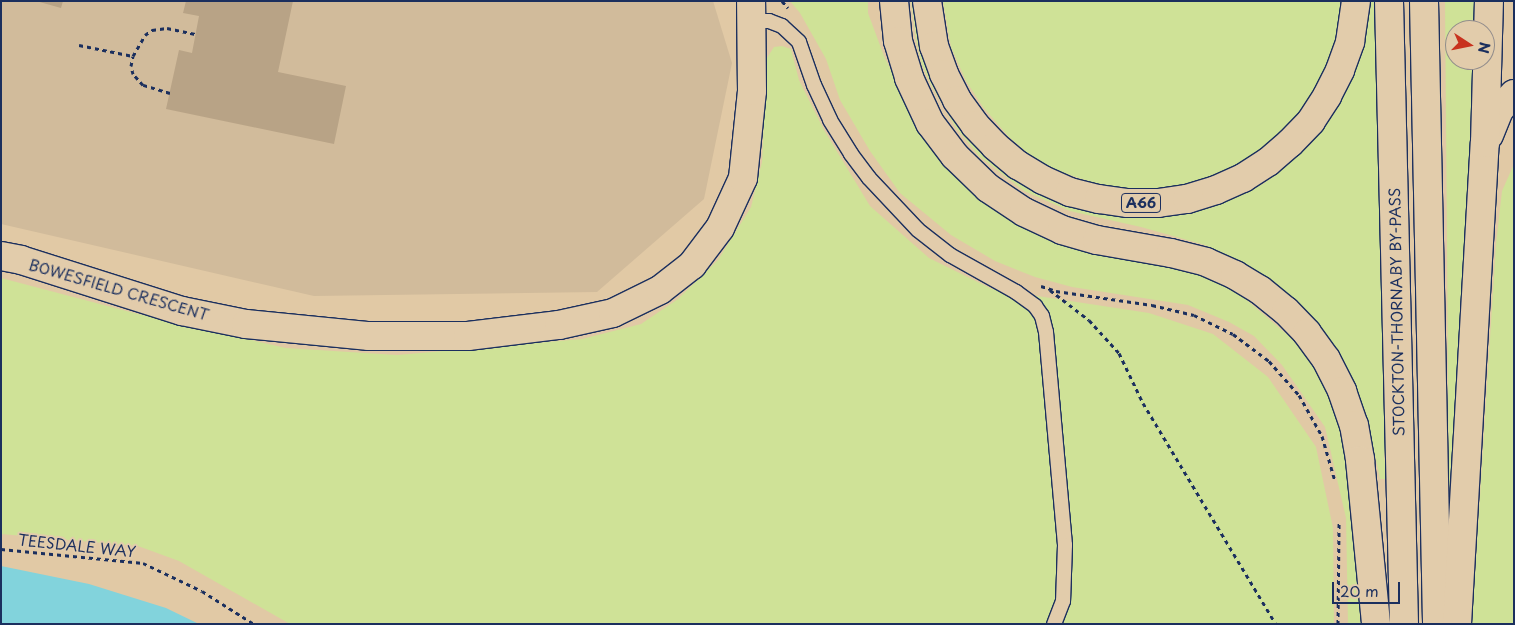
<!DOCTYPE html>
<html>
<head>
<meta charset="utf-8">
<style>
	body { margin:0 }
	#map { position:relative; width:1515px; height:625px; overflow:hidden; background:#e1c9a5; font-family:"Playpen Sans",sans-serif }
	div>[style] { position:absolute }
	.built>* { inset:0; background:#d1bb9b }
	.green>* { inset:0; background:#cfe297 }
	.water>* { inset:0; background:#82d3dc }
	.building>* { inset:0; background:#b8a386 }
	.path>* { height:3px; margin-top:-1.5px; transform-origin:0; background:repeating-linear-gradient(90deg,#1b2f5e 0 4px,transparent 0 8px) }
	.roads { filter:drop-shadow(1px 0 #1b2f5e) drop-shadow(-1px 0 #1b2f5e) drop-shadow(0 1px #1b2f5e) drop-shadow(0 -1px #1b2f5e) }
	.lane>* { height:14px; margin:-7px; padding:0 7px; transform-origin:7px; border-radius:7px; background:#e2ccab }
	.secondary>* { height:28px; margin:-14px; padding:0 14px; transform-origin:14px; border-radius:14px; background:#e2ccab }
	.highway>* { height:28px; margin:-14px; padding:0 14px; transform-origin:14px; border-radius:14px; background:#e2ccab }
	span { translate:-50% -50%; white-space:nowrap; text-align:center; line-height:1.15; -webkit-text-stroke:4px #e2ccab; paint-order:stroke }
	.shield-label span { padding:1px 4px; background:#e2ccab; border:1px solid; border-radius:4px; -webkit-text-stroke-width:0 }
	.shield-label { font-size:14px; color:#1b2f5e; font-weight:700 }
	.street-label { font-size:15px; color:#1b2f5e }
	.frame { position:absolute; inset:0; border:2px solid #1b2f5e; pointer-events:none }
	.north { position:absolute; left:1445px; top:20px; width:50px; height:50px; box-sizing:border-box; background:#e2ccab; border:1px solid #928d8c; border-radius:50%; rotate:101deg; font-size:14px; font-weight:700; line-height:20px; text-align:center; color:#1b2f5e }
	.north::after { content:''; display:block; margin:auto; width:18px; height:22px; background:#c8321e; clip-path:polygon(50% 0,100% 100%,50% 72%,0 100%) }
	.scale { position:absolute; left:1332px; top:582px; width:68px; height:22px; box-sizing:border-box; border:2px solid #1b2f5e; border-top:0; padding-left:6px; font-size:15px; line-height:18px; white-space:nowrap; color:#1b2f5e; -webkit-text-stroke:4px #e2ccab; paint-order:stroke }
</style>
</head>
<body>
<div id="map">
	<div class="built">
		<div style="clip-path:polygon(1px 1px,713px 1px,732px 63px,704px 199px,597px 292px,314px 296px,1px 224px)"></div>
	</div>
	<div class="green">
		<div style="clip-path:polygon(790px 1px,868px 1px,868px 13px,884px 56px,898px 84px,958px 174px,1200px 273px,1242px 296px,1291px 338px,1313px 365px,1330px 395px,1346px 442px,1367px 624px,1348px 624px,1346px 518px,1325px 427px,1282px 365px,1254px 336px,1229px 322px,1188px 305px,1072px 287px,1035px 277px,995px 261px,951px 235px,900px 193px,870px 151px,840px 100px,826px 59px,800px 13px)"></div>
		<div style="clip-path:polygon(911px 1px,918px 1px,1002px 166px,1186px 212px,1211px 208px,1263px 184px,1283px 169px,1311px 144px,1340px 104px,1354px 73px,1364px 39px,1369px 1px,1378px 1px,1387px 438px,1384px 457px,1388px 479px,1380px 479px,1366px 413px,1338px 356px,1265px 279px,1251px 268px,1205px 245px,1141px 227px,1070px 211px,1024px 191px,979px 156px,956px 128px,931px 85px,922px 65px,916px 40px)"></div>
		<div style="clip-path:polygon(943px 1px,1342px 1px,1333px 50px,1321px 80px,1302px 111px,1276px 140px,1246px 163px,1200px 183px,1164px 190px,1132px 191px,1097px 184px,1058px 171px,1032px 157px,1009px 137px,983px 107px,966px 81px,951px 47px)"></div>
		<div style="clip-path:polygon(1445px 1px,1485px 1px,1484px 30px,1455px 30px,1455px 60px,1482px 60px,1458px 489px,1449px 490px)"></div>
		<div style="clip-path:polygon(782px 46px,791px 49px,799px 80px,824px 130px,870px 206px,929px 258px,992px 289px,1149px 313px,1213px 334px,1268px 377px,1316px 447px,1333px 528px,1334px 624px,290px 624px,179px 561px,138px 546px,1px 534px,1px 278px,134px 313px,286px 348px,397px 355px,582px 339px,641px 324px,678px 299px,718px 260px,751px 207px,762px 162px,767px 58px,774px 47px)"></div>
		<div style="clip-path:polygon(1514px 164px,1514px 624px,1472px 624px,1496px 244px,1502px 191px)"></div>
	</div>
	<div class="water">
		<div style="clip-path:polygon(1px 566px,89px 584px,166px 608px,199px 624px,1px 624px)"></div>
	</div>
	<div class="building">
		<div style="clip-path:polygon(36px 1px,63px 1px,61px 8px)"></div>
		<div style="clip-path:polygon(186px 1px,293px 1px,278px 72px,346px 86px,334px 144px,166px 109px,179px 50px,192px 53px,199px 16px,183px 13px)"></div>
	</div>
	<div class="path">
		<div style="left:782px;top:1px;width:9px;rotate:49deg"></div>
		<div style="left:79px;top:45px;width:55px;rotate:11.5deg"></div>
		<div style="left:170px;top:93px;width:28px;rotate:-163deg"></div>
		<div style="left:143px;top:85px;width:15px;rotate:-132deg"></div>
		<div style="left:133px;top:74px;width:8px;rotate:-104deg"></div>
		<div style="left:131px;top:66px;width:10px;rotate:-79deg"></div>
		<div style="left:133px;top:56px;width:24px;rotate:-60deg"></div>
		<div style="left:145px;top:35px;width:9px;rotate:-36deg"></div>
		<div style="left:152px;top:30px;width:15px;rotate:-8deg"></div>
		<div style="left:167px;top:28px;width:30px;rotate:12deg"></div>
		<div style="left:1041px;top:286px;width:16px;rotate:18deg"></div>
		<div style="left:1056px;top:291px;width:97px;rotate:8.3deg"></div>
		<div style="left:1152px;top:305px;width:43px;rotate:13.4deg"></div>
		<div style="left:1194px;top:315px;width:43px;rotate:26deg"></div>
		<div style="left:1233px;top:334px;width:45px;rotate:36.9deg"></div>
		<div style="left:1269px;top:361px;width:45px;rotate:48.6deg"></div>
		<div style="left:1299px;top:395px;width:47px;rotate:60.7deg"></div>
		<div style="left:1322px;top:436px;width:47px;rotate:73.9deg"></div>
		<div style="left:1050px;top:290px;width:49px;rotate:37.6deg"></div>
		<div style="left:1089px;top:320px;width:45px;rotate:47.7deg"></div>
		<div style="left:1119px;top:353px;width:55px;rotate:64.4deg"></div>
		<div style="left:1143px;top:403px;width:258px;rotate:59deg"></div>
		<div style="left:1px;top:549px;width:143px;rotate:5.6deg"></div>
		<div style="left:143px;top:563px;width:65px;rotate:25.4deg"></div>
		<div style="left:202px;top:591px;width:62px;rotate:32.4deg"></div>
		<div style="left:1338px;top:624px;width:102px;rotate:-89.4deg"></div>
	</div>
	<div class="roads">
		<div class="lane">
			<div style="left:752px;top:21px;width:17px"></div>
			<div style="left:769px;top:21px;width:14px;rotate:21deg"></div>
			<div style="left:782px;top:26px;width:23px;rotate:43deg"></div>
			<div style="left:799px;top:42px;width:46px;rotate:70.8deg"></div>
			<div style="left:814px;top:85px;width:38px;rotate:65deg"></div>
			<div style="left:830px;top:120px;width:40px;rotate:58deg"></div>
			<div style="left:851px;top:154px;width:30px;rotate:53deg"></div>
			<div style="left:869px;top:178px;width:71px;rotate:46.7deg"></div>
			<div style="left:918px;top:230px;width:41px;rotate:38deg"></div>
			<div style="left:950px;top:255px;width:76px;rotate:29.3deg"></div>
			<div style="left:1016px;top:292px;width:24px;rotate:36deg"></div>
			<div style="left:1035px;top:306px;width:12px;rotate:55deg"></div>
			<div style="left:1042px;top:316px;width:16px;rotate:76deg"></div>
			<div style="left:1046px;top:332px;width:214px;rotate:84.9deg"></div>
			<div style="left:1065px;top:545px;width:56px;rotate:92deg"></div>
			<div style="left:1063px;top:601px;width:25px;rotate:111deg"></div>
		</div>
		<div class="secondary">
			<div style="left:1px;top:256px;width:20px;rotate:11deg"></div>
			<div style="left:21px;top:260px;width:169px;rotate:17.6deg"></div>
			<div style="left:182px;top:311px;width:65px;rotate:11.5deg"></div>
			<div style="left:246px;top:324px;width:124px;rotate:5.6deg"></div>
			<div style="left:369px;top:336px;width:99px"></div>
			<div style="left:468px;top:336px;width:92px;rotate:-6.9deg"></div>
			<div style="left:559px;top:325px;width:55px;rotate:-12.5deg"></div>
			<div style="left:613px;top:313px;width:52px;rotate:-26.1deg"></div>
			<div style="left:660px;top:290px;width:41px;rotate:-38deg"></div>
			<div style="left:692px;top:265px;width:46px;rotate:-52.9deg"></div>
			<div style="left:720px;top:228px;width:55px;rotate:-65.3deg"></div>
			<div style="left:743px;top:178px;width:87px;rotate:-84.1deg"></div>
			<div style="left:752px;top:91px;width:90px;rotate:-90.6deg"></div>
		</div>
		<div class="highway">
			<div style="left:894px;top:1px;width:40px;rotate:84.3deg"></div>
			<div style="left:898px;top:41px;width:39px;rotate:73deg"></div>
			<div style="left:909px;top:78px;width:50px;rotate:65deg"></div>
			<div style="left:930px;top:123px;width:41px;rotate:52.9deg"></div>
			<div style="left:955px;top:156px;width:46px;rotate:44.1deg"></div>
			<div style="left:988px;top:188px;width:43px;rotate:33.7deg"></div>
			<div style="left:1024px;top:212px;width:42px;rotate:25.3deg"></div>
			<div style="left:1062px;top:230px;width:36px;rotate:16deg"></div>
			<div style="left:1097px;top:240px;width:75px;rotate:10deg"></div>
			<div style="left:1171px;top:253px;width:36px;rotate:14deg"></div>
			<div style="left:1206px;top:262px;width:32px;rotate:24deg"></div>
			<div style="left:1235px;top:275px;width:29px;rotate:31deg"></div>
			<div style="left:1260px;top:290px;width:33px;rotate:39deg"></div>
			<div style="left:1286px;top:311px;width:30px;rotate:46deg"></div>
			<div style="left:1307px;top:333px;width:32px;rotate:54deg"></div>
			<div style="left:1326px;top:359px;width:36px;rotate:63deg"></div>
			<div style="left:1342px;top:391px;width:36px;rotate:71deg"></div>
			<div style="left:1354px;top:425px;width:36px;rotate:80deg"></div>
			<div style="left:1360px;top:460px;width:165px;rotate:84.4deg"></div>
			<div style="left:927px;top:1px;width:46px;rotate:81.2deg"></div>
			<div style="left:934px;top:46px;width:30px;rotate:70deg"></div>
			<div style="left:944px;top:74px;width:29px;rotate:63deg"></div>
			<div style="left:957px;top:100px;width:31px;rotate:54deg"></div>
			<div style="left:975px;top:125px;width:29px;rotate:46deg"></div>
			<div style="left:995px;top:146px;width:30px;rotate:40deg"></div>
			<div style="left:1018px;top:165px;width:29px;rotate:31deg"></div>
			<div style="left:1043px;top:180px;width:30px;rotate:24deg"></div>
			<div style="left:1070px;top:192px;width:30px;rotate:14deg"></div>
			<div style="left:1099px;top:199px;width:29px;rotate:8deg"></div>
			<div style="left:1128px;top:203px;width:30px"></div>
			<div style="left:1158px;top:203px;width:29px;rotate:-8deg"></div>
			<div style="left:1187px;top:199px;width:30px;rotate:-17deg"></div>
			<div style="left:1216px;top:190px;width:30px;rotate:-24deg"></div>
			<div style="left:1243px;top:178px;width:30px;rotate:-33deg"></div>
			<div style="left:1268px;top:162px;width:29px;rotate:-41deg"></div>
			<div style="left:1290px;top:143px;width:30px;rotate:-46deg"></div>
			<div style="left:1311px;top:121px;width:30px;rotate:-57deg"></div>
			<div style="left:1327px;top:96px;width:29px;rotate:-63deg"></div>
			<div style="left:1340px;top:70px;width:30px;rotate:-70deg"></div>
			<div style="left:1350px;top:42px;width:41px;rotate:-81.7deg"></div>
			<div style="left:1389px;top:1px;width:623px;rotate:88.62deg"></div>
			<div style="left:1424px;top:1px;width:623px;rotate:88.8deg"></div>
			<div style="left:1489px;top:135px;width:27px;rotate:-68deg"></div>
			<div style="left:1499px;top:110px;width:22px;rotate:-47deg"></div>
			<div style="left:1457px;top:624px;width:482px;rotate:-86.7deg"></div>
			<div style="left:1485px;top:143px;width:142px;rotate:-88.4deg"></div>
		</div>
	</div>
	<div class="shield-label">
		<span style="left:1141px;top:203px">A66</span>
	</div>
	<div class="street-label">
		<span style="left:119px;top:289px;rotate:16deg">BOWESFIELD CRESCENT</span>
		<span style="left:1396px;top:312px;rotate:-91deg">STOCKTON-THORNABY BY-PASS</span>
		<span style="left:77px;top:545px;rotate:6deg">TEESDALE WAY</span>
	</div>
	<div class="frame"></div>
	<div class="north">N</div>
	<div class="scale">20 m</div>
</div>
</body>
</html>
